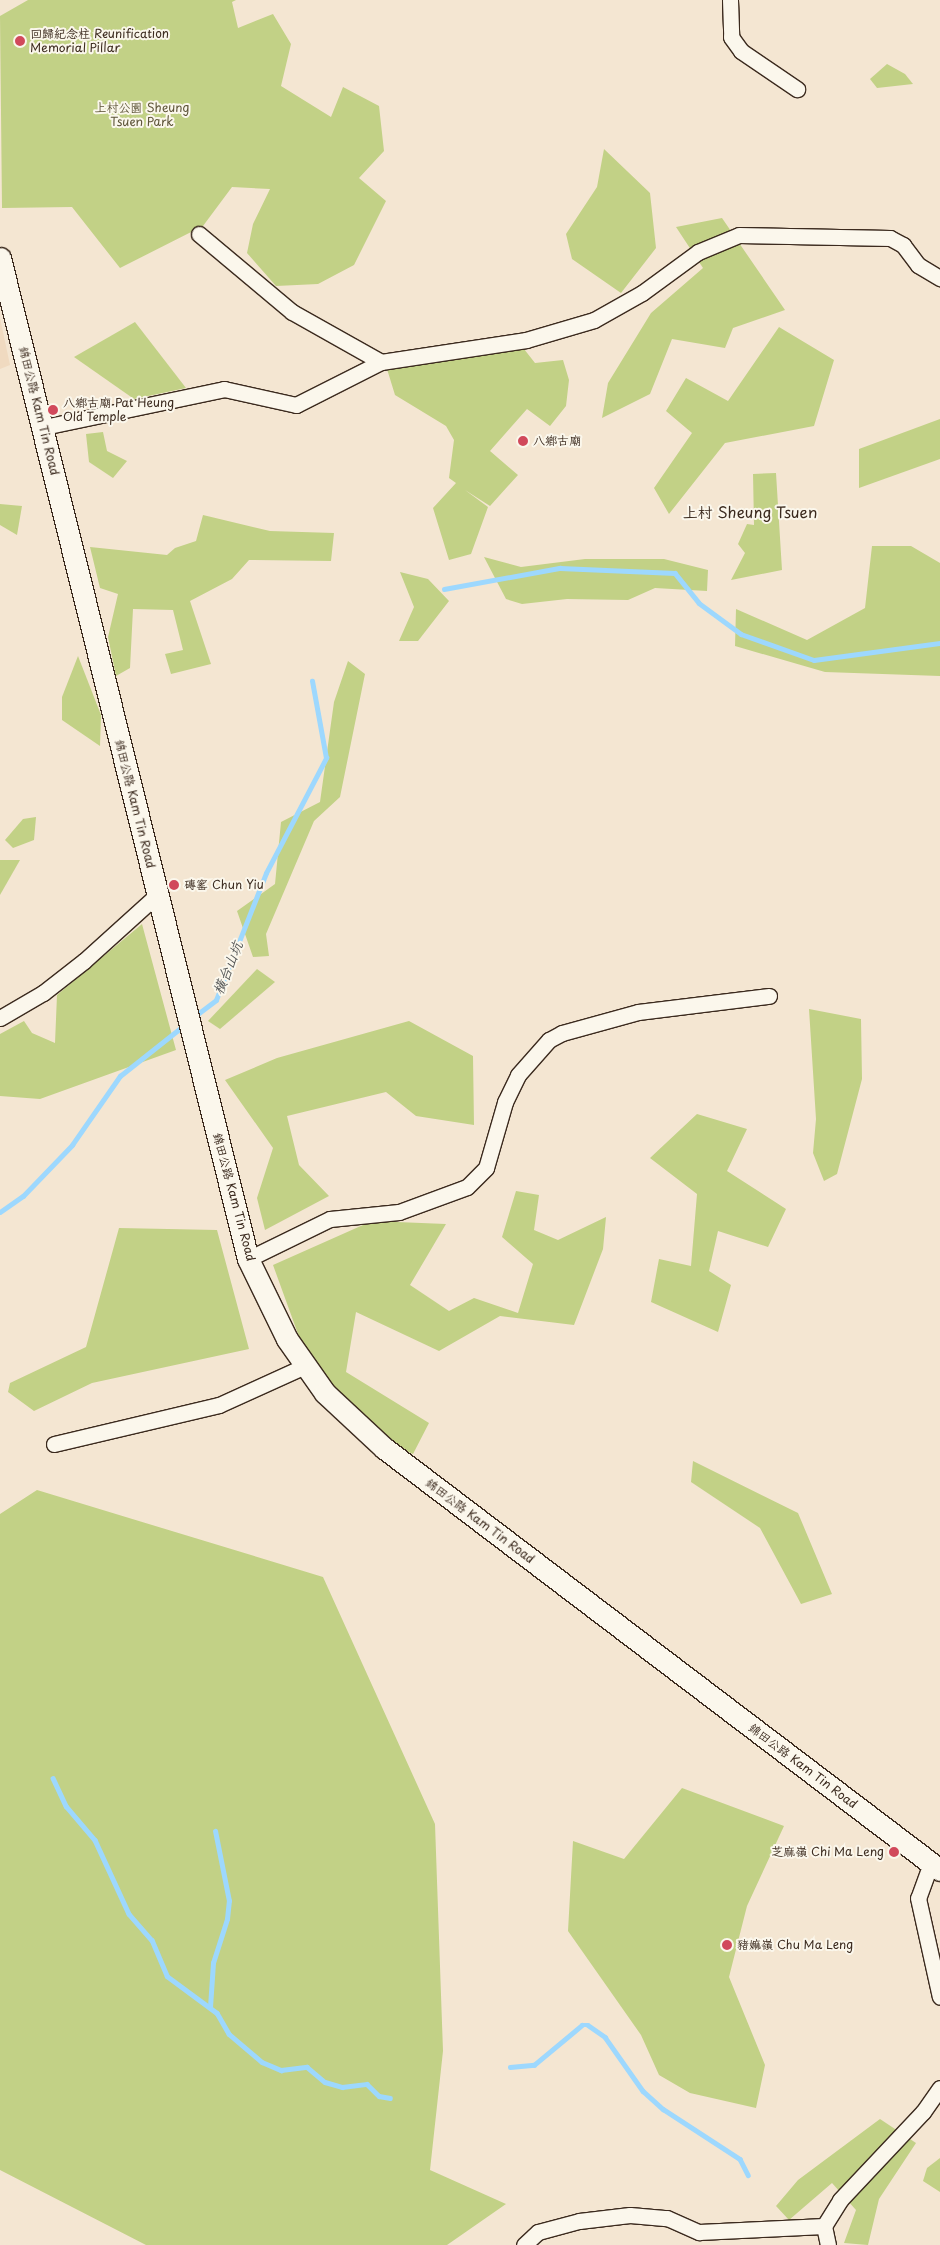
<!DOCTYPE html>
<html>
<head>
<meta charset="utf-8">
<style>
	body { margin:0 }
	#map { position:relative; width:940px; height:2245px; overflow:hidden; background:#f4e6d2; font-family:"Playpen Sans","LXGW WenKai TC",sans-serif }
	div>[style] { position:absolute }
	.built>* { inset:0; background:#f0dac0 }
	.green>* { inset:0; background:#c2d186 }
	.stream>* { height:4.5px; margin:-2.25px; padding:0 2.25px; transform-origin:2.25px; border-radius:2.25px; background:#9dd8fe }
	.roads { filter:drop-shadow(1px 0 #3b2a1e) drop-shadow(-1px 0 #3b2a1e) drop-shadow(0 1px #3b2a1e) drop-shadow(0 -1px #3b2a1e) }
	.street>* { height:15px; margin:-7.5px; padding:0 7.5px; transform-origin:7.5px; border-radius:7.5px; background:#fbf7ec }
	.secondary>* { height:21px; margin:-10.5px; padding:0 10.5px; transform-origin:10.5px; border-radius:10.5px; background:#fbf7ec }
	.dots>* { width:14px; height:14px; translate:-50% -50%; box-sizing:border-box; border:2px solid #fbf7ec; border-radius:50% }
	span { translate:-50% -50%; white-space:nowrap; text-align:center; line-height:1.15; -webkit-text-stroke:4px #fbf7ec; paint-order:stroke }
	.poi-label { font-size:12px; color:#3b2a1e }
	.left { translate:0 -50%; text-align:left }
	.right { translate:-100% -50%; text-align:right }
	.park-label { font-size:12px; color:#5d5438 }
	.street-label { font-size:12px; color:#3b2a1e }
	.water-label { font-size:14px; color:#545656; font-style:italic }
	.quarter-label { font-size:15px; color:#3b2a1e }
</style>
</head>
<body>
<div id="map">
	<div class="built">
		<div style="clip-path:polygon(0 318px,10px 365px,0 369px)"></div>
	</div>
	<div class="green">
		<div style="clip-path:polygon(28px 0,236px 0,232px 2px,238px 28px,273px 14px,291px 44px,281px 86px,331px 117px,343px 87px,379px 106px,384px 151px,359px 178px,386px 201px,354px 265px,318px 284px,276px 286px,247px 253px,253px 224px,270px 189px,232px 187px,203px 226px,120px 268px,72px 207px,2px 208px,0 16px)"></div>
		<div style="clip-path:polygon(887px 64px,905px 74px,913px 84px,877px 88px,870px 79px)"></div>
		<div style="clip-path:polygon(604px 149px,650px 193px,656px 248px,621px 293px,572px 259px,566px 234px,597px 187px)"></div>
		<div style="clip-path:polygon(722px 218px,785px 310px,733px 328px,725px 348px,672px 339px,650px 394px,602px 418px,608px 383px,651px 313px,703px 268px,676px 227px)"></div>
		<div style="clip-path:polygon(135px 322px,186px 388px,134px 399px,74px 357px)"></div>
		<div style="clip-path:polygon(779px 327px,834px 360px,814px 426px,725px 443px,669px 514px,654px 488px,692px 433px,666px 411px,686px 378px,728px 401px)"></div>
		<div style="clip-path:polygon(524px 349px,535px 363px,563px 360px,569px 380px,566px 406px,550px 426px,527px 409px,490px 451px,518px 475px,490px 506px,465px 490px,488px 507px,471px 554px,449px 560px,433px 508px,456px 483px,449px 478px,454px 440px,446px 426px,395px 395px,387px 369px)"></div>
		<div style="clip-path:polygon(940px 419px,940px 459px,859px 488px,859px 449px)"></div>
		<div style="clip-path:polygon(103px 432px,107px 451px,127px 461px,113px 478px,89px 462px,86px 434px)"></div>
		<div style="clip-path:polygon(776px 473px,782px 570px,731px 580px,745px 553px,738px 544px,747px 524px,754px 525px,753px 474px)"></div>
		<div style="clip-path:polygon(0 504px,22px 506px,17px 535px,0 525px)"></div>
		<div style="clip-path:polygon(203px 515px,270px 531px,334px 533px,331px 561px,249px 560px,232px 579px,190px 601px,211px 664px,171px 674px,165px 654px,183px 650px,173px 610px,133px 609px,130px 668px,116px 676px,108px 637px,118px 594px,100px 588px,90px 547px,167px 555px,175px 548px,196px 541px)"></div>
		<div style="clip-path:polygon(872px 546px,911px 546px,940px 563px,940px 676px,825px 672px,735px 646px,736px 609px,807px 640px,865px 608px)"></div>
		<div style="clip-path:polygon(484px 557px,521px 567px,585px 559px,664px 559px,708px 570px,707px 591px,655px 588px,628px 600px,567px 599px,522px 604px,506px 599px)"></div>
		<div style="clip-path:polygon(400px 572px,428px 579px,449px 601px,418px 641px,399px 641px,414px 607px)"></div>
		<div style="clip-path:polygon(78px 656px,101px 715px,100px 746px,62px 720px,62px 697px)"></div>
		<div style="clip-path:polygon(348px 661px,365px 674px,340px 797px,314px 821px,266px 934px,269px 956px,253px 957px,237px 911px,275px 884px,281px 822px,320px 802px,334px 702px)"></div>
		<div style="clip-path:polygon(36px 817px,34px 840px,13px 848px,5px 840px,23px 819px)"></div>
		<div style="clip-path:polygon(0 860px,20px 860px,0 895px)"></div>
		<div style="clip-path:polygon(142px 924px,176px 1050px,40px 1099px,0 1096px,0 1034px,24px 1021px,32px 1033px,55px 1043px,57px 995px)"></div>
		<div style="clip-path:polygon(257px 969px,275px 982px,220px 1029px,208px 1021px)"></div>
		<div style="clip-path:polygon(809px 1009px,861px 1019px,862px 1079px,837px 1174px,824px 1181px,813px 1153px,816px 1119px)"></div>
		<div style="clip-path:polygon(409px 1021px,473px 1056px,474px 1125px,416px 1116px,386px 1092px,287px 1116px,299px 1165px,329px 1196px,265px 1230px,257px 1198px,273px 1148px,225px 1080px,277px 1058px)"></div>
		<div style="clip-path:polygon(697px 1114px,747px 1129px,727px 1171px,786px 1209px,768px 1247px,718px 1231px,709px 1271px,731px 1285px,718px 1332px,651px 1302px,659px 1259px,691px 1266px,697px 1194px,650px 1158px)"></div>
		<div style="clip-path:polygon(516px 1191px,539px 1195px,534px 1230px,558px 1240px,606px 1217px,603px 1249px,574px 1325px,500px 1316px,439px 1351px,356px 1312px,346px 1372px,429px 1423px,413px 1454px,355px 1428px,306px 1356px,273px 1265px,372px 1221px,446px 1224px,410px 1285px,449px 1311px,474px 1298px,518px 1313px,533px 1264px,502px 1237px)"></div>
		<div style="clip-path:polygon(119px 1228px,217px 1230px,249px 1349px,92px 1383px,34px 1411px,8px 1392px,10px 1383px,86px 1347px)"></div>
		<div style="clip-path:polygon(693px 1461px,798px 1513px,832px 1594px,801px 1604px,760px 1528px,691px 1482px)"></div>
		<div style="clip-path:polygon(37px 1490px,323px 1577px,435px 1824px,443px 2051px,430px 2170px,506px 2204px,447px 2245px,146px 2245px,0 2170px,0 1514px)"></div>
		<div style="clip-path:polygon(682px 1788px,784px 1826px,747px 1906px,729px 1977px,765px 2065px,756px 2108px,690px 2093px,659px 2075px,641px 2035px,568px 1931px,573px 1841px,624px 1859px)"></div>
		<div style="clip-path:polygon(880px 2119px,916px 2143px,879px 2199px,868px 2245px,844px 2243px,856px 2210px,832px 2183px,789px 2220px,776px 2206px,798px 2180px)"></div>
		<div style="clip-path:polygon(940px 2158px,940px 2192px,923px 2181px,927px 2168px)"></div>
	</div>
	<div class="stream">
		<div style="left:444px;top:589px;width:118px;rotate:-10.3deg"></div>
		<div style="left:560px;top:568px;width:115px;rotate:2.5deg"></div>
		<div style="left:675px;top:573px;width:38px;rotate:51deg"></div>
		<div style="left:699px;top:603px;width:52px;rotate:36.4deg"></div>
		<div style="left:741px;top:634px;width:77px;rotate:19.6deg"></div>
		<div style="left:814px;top:660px;width:127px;rotate:-7.7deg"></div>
		<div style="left:195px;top:1016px;width:26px;rotate:-37deg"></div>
		<div style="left:216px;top:1000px;width:136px;rotate:-68.5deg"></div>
		<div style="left:266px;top:873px;width:130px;rotate:-62.4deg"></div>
		<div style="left:326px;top:758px;width:78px;rotate:-100.3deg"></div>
		<div style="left:0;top:1212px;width:28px;rotate:-35deg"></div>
		<div style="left:23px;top:1196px;width:71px;rotate:-46.1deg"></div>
		<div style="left:72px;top:1145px;width:84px;rotate:-55.2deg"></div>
		<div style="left:120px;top:1076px;width:80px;rotate:-38.4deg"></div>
		<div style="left:53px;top:1778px;width:31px;rotate:65deg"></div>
		<div style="left:66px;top:1806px;width:45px;rotate:49.5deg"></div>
		<div style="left:95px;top:1840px;width:81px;rotate:65.3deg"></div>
		<div style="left:129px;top:1914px;width:35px;rotate:49deg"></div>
		<div style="left:152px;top:1940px;width:39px;rotate:67deg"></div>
		<div style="left:167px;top:1976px;width:62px;rotate:36.5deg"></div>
		<div style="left:217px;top:2013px;width:24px;rotate:60deg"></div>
		<div style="left:229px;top:2034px;width:43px;rotate:40.3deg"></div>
		<div style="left:262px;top:2062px;width:21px;rotate:23deg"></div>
		<div style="left:281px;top:2070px;width:26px;rotate:-7deg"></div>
		<div style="left:307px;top:2067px;width:23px;rotate:40deg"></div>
		<div style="left:325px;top:2082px;width:18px;rotate:16deg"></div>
		<div style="left:342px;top:2087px;width:25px;rotate:-7deg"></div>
		<div style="left:367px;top:2084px;width:17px;rotate:45deg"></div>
		<div style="left:379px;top:2096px;width:11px;rotate:10deg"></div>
		<div style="left:210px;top:2007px;width:44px;rotate:-86.1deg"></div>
		<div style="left:213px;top:1963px;width:46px;rotate:-72.3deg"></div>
		<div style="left:227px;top:1919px;width:18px;rotate:-84deg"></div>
		<div style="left:229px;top:1901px;width:71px;rotate:-101.3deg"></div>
		<div style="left:510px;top:2067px;width:24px;rotate:-5deg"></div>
		<div style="left:534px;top:2065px;width:62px;rotate:-39.8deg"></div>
		<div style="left:582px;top:2025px;width:6px"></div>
		<div style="left:588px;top:2025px;width:21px;rotate:35deg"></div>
		<div style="left:605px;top:2037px;width:66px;rotate:54.9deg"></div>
		<div style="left:643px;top:2091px;width:27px;rotate:42deg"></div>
		<div style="left:663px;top:2109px;width:92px;rotate:33deg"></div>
		<div style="left:740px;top:2159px;width:18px;rotate:63deg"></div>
	</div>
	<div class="roads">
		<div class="street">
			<div style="left:730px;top:0;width:37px;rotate:88deg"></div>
			<div style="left:731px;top:37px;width:17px;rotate:54deg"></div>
			<div style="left:741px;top:51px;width:68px;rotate:34.2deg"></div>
			<div style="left:199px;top:234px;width:121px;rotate:40deg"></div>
			<div style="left:292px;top:312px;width:102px;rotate:29.3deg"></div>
			<div style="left:44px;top:427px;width:184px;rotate:-11.9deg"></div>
			<div style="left:224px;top:389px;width:74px;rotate:12.5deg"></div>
			<div style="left:296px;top:405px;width:95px;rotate:-26.8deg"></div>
			<div style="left:381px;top:362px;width:147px;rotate:-8.6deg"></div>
			<div style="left:526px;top:340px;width:71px;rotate:-16.4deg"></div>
			<div style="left:594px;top:320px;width:55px;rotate:-29.4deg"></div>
			<div style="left:642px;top:293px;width:69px;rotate:-36.2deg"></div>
			<div style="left:698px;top:252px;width:44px;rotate:-22.5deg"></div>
			<div style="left:739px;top:235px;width:151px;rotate:1.1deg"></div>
			<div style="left:890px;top:238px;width:15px;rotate:28deg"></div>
			<div style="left:903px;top:245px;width:25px;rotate:53deg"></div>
			<div style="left:918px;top:265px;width:26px;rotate:31deg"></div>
			<div style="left:0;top:1018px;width:50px;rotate:-30.2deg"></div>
			<div style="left:43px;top:993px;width:52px;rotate:-38deg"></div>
			<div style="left:84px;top:961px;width:98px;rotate:-42.1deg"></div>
			<div style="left:248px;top:1259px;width:91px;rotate:-26deg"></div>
			<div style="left:330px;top:1219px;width:69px;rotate:-5.8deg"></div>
			<div style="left:399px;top:1212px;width:72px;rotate:-20.2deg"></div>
			<div style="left:467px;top:1187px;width:27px;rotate:-45deg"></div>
			<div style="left:486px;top:1168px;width:69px;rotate:-73.9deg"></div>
			<div style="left:505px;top:1102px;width:30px;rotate:-64deg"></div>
			<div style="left:518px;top:1075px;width:47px;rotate:-48.5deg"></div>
			<div style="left:549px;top:1040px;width:15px;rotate:-28deg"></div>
			<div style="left:562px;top:1033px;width:79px;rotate:-15.4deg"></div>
			<div style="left:638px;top:1012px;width:132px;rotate:-7deg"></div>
			<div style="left:54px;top:1444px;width:170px;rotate:-13.3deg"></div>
			<div style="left:219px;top:1405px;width:94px;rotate:-24.4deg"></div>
			<div style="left:931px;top:1863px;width:37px;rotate:110deg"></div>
			<div style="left:918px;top:1898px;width:101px;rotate:77.5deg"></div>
			<div style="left:524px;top:2245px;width:19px;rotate:-43deg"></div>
			<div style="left:538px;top:2232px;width:42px;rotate:-15deg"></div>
			<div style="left:579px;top:2221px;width:51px;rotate:-6.7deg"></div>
			<div style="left:630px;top:2215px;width:37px;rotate:5deg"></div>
			<div style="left:667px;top:2218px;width:35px;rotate:24deg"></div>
			<div style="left:699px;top:2232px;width:125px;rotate:-2.7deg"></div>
			<div style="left:828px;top:2245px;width:19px;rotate:-102deg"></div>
			<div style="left:824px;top:2226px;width:31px;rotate:-58deg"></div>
			<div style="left:840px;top:2200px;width:121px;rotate:-46.7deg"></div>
			<div style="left:923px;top:2112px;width:29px;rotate:-55deg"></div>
		</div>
		<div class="secondary">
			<div style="left:0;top:258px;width:1031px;rotate:76.09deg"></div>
			<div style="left:248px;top:1259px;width:89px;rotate:64deg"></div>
			<div style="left:287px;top:1339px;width:66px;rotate:54.9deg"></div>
			<div style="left:325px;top:1393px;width:81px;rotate:43deg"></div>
			<div style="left:384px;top:1448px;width:698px;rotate:37.2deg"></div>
		</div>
	</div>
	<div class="dots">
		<div style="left:20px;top:41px;background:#d1495b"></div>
		<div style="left:53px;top:410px;background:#d1495b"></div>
		<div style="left:523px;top:441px;background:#d1495b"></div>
		<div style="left:174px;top:885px;background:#d1495b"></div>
		<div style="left:894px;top:1852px;background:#d1495b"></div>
		<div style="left:727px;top:1945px;background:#d1495b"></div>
	</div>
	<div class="poi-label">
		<span class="left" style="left:30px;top:41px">回歸紀念柱 Reunification<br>Memorial Pillar</span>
		<span class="left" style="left:63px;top:410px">八鄉古廟 Pat Heung<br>Old Temple</span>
		<span class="left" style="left:533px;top:441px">八鄉古廟</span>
		<span class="left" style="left:184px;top:885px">磚窰 Chun Yiu</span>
		<span class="right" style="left:884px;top:1852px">芝麻嶺 Chi Ma Leng</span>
		<span class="left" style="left:737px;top:1945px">豬嫲嶺 Chu Ma Leng</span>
	</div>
	<div class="park-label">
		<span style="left:142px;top:115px">上村公園 Sheung<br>Tsuen Park</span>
	</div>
	<div class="street-label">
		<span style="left:39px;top:411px;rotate:76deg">錦田公路 Kam Tin Road</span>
		<span style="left:135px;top:804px;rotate:76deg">錦田公路 Kam Tin Road</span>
		<span style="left:234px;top:1197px;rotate:75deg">錦田公路 Kam Tin Road</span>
		<span style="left:480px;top:1521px;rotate:37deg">錦田公路 Kam Tin Road</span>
		<span style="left:803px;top:1766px;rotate:37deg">錦田公路 Kam Tin Road</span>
	</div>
	<div class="water-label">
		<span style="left:228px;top:968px;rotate:-68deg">橫台山坑</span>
	</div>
	<div class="quarter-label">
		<span style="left:750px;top:512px">上村 Sheung Tsuen</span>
	</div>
</div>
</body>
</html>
